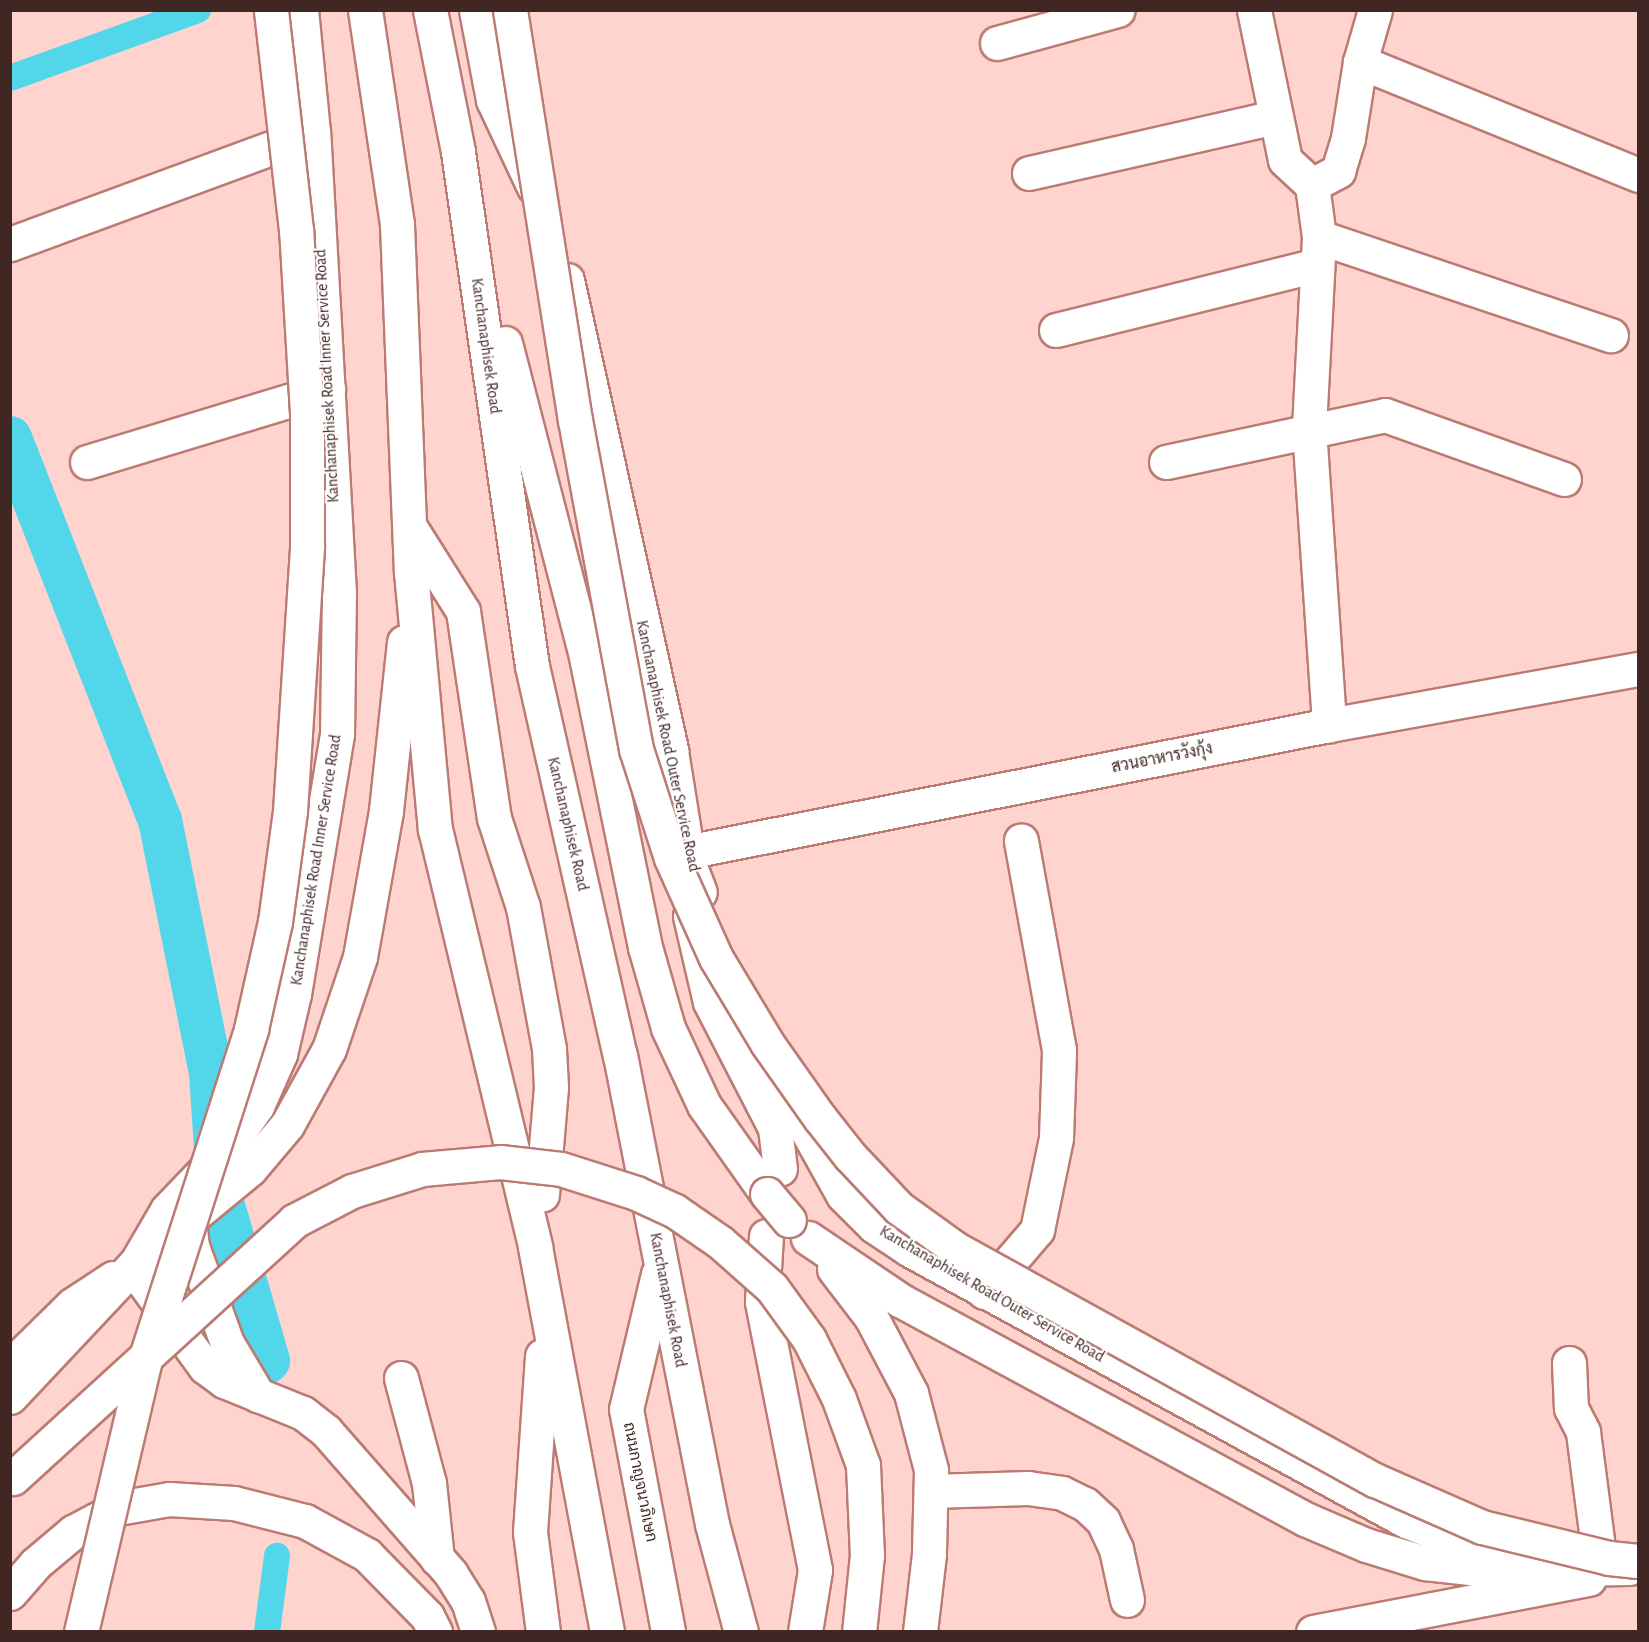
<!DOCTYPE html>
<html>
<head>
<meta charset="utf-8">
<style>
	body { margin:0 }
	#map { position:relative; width:1649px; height:1642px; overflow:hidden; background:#ffd4ce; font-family:"Alegreya Sans",Sarabun,sans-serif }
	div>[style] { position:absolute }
	.canal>* { height:26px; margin:-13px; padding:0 13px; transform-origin:13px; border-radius:13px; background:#52d7ea }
	.river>* { height:44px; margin:-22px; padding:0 22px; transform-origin:22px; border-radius:22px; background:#52d7ea }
	.roads { filter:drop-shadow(2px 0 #bb7b73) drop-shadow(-2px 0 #bb7b73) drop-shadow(0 2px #bb7b73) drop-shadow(0 -2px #bb7b73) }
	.minor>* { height:33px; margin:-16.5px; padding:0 16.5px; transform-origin:16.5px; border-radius:16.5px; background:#fff }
	.major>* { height:33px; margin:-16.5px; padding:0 16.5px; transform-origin:16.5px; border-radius:16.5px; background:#fff }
	.highway>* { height:33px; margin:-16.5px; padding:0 16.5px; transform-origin:16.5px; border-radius:16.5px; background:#fff }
	.bridges { filter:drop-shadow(2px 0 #bb7b73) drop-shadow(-2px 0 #bb7b73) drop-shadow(0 2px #bb7b73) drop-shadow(0 -2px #bb7b73) }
	.highway-bridge>* { height:33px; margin:-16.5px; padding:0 16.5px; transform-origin:16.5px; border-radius:16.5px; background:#fff }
	span { translate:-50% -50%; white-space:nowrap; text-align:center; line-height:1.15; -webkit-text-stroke:4.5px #fff; paint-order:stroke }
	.street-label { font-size:16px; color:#412724 }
	.frame { position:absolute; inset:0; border:12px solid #412724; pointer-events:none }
</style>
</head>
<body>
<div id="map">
	<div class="canal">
		<div style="left:10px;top:78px;width:200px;rotate:-19.9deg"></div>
		<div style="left:267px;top:1632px;width:77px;rotate:-82.5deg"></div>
	</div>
	<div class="river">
		<div style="left:10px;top:438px;width:410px;rotate:68.6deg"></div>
		<div style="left:160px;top:820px;width:258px;rotate:78.6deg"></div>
		<div style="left:211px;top:1073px;width:119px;rotate:86.2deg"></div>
		<div style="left:219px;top:1192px;width:176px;rotate:73.8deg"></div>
	</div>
	<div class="roads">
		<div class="minor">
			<div style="left:1254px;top:10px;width:153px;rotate:78.3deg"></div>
			<div style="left:1285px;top:160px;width:37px;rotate:43deg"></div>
			<div style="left:1312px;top:185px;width:52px;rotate:82.3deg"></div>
			<div style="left:1319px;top:237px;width:192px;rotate:93deg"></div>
			<div style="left:1309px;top:429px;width:297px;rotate:86.1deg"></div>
			<div style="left:997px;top:43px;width:125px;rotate:-15.3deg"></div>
			<div style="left:1360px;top:62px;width:300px;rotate:22.1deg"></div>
			<div style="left:1029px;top:173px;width:253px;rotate:-12.8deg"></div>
			<div style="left:1312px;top:185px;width:30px;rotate:-28deg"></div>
			<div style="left:1338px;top:171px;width:34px;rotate:-73deg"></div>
			<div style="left:1348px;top:138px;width:77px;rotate:-81deg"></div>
			<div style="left:1360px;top:62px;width:54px;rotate:-73.9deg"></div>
			<div style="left:1319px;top:237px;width:308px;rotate:18.6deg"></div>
			<div style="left:10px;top:244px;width:321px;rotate:-20.2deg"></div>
			<div style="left:1056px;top:330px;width:269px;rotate:-14deg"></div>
			<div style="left:87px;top:462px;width:252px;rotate:-16.9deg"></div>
			<div style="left:1166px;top:462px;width:224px;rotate:-12.1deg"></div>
			<div style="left:1385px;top:415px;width:190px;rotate:19.7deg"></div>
			<div style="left:686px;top:852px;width:655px;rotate:-11.17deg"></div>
			<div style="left:1329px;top:725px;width:314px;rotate:-10.3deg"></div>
			<div style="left:984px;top:1292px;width:82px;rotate:-49.5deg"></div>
			<div style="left:1037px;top:1230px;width:94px;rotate:-78.3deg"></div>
			<div style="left:1056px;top:1138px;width:88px;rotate:-88deg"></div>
			<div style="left:1059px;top:1050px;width:213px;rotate:-100.3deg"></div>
			<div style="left:1569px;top:1363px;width:45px;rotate:87.5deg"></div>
			<div style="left:1571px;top:1408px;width:27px;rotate:63deg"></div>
			<div style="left:1583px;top:1432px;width:125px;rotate:82.6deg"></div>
			<div style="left:10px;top:1366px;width:87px;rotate:-44.5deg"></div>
			<div style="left:72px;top:1305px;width:49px;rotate:-33.4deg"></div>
			<div style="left:401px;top:1378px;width:109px;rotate:75.1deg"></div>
			<div style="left:429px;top:1483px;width:76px;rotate:84deg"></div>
			<div style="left:931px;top:1491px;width:97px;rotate:-1.8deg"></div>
			<div style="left:1028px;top:1488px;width:34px;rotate:8deg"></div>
			<div style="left:1062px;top:1493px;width:25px;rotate:26deg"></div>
			<div style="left:1085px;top:1504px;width:25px;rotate:43deg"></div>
			<div style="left:1103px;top:1521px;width:31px;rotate:65deg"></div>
			<div style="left:1116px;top:1549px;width:52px;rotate:77.8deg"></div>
		</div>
		<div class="major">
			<div style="left:476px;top:10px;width:92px;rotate:79.3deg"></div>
			<div style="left:493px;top:100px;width:96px;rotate:64.8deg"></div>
			<div style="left:567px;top:280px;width:482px;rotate:77.5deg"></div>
			<div style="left:671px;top:751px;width:114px;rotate:80.9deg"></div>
			<div style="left:689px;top:864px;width:30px;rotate:69deg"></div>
			<div style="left:776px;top:1075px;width:137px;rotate:60.8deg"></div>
			<div style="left:843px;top:1195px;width:44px;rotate:45deg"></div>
			<div style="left:874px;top:1226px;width:43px;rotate:33.7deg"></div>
			<div style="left:910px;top:1250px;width:565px;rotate:28.65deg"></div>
			<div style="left:1406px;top:1521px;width:54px;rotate:21.8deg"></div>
			<div style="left:1456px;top:1541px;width:53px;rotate:11.9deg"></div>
			<div style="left:1508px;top:1552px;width:53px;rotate:4.3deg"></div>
			<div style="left:10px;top:1397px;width:184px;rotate:-46.8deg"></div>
			<div style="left:136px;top:1263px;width:61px;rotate:-59.7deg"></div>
			<div style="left:167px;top:1210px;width:94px;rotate:-46.3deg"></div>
			<div style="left:232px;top:1142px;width:44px;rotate:-55.2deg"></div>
			<div style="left:257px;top:1106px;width:57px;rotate:-66.1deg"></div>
			<div style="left:280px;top:1054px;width:62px;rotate:-76.9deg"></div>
			<div style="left:294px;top:994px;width:264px;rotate:-80.6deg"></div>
			<div style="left:337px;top:734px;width:141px;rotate:-89.2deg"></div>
			<div style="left:339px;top:593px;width:462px;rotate:-93.2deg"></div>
			<div style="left:313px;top:132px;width:123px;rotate:-95.6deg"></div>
			<div style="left:1313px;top:1632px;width:281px;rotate:-10.9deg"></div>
		</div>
		<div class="highway">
			<div style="left:365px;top:10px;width:217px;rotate:81.5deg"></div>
			<div style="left:397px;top:225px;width:347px;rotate:87.7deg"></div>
			<div style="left:411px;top:572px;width:258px;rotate:84.7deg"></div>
			<div style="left:435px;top:829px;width:430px;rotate:76.5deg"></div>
			<div style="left:535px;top:1247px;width:392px;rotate:79.4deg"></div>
			<div style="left:430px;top:10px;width:145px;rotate:78.8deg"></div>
			<div style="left:458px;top:152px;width:519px;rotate:81.81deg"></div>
			<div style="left:532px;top:666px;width:399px;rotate:77.3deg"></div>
			<div style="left:620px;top:1055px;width:478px;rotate:78.9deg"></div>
			<div style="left:712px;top:1524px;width:112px;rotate:75deg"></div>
			<div style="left:505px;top:343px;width:324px;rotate:75.5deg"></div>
			<div style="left:586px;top:657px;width:296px;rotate:78.5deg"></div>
			<div style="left:645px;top:947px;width:84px;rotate:74.1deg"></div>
			<div style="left:668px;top:1028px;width:85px;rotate:64.9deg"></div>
			<div style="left:704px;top:1105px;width:109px;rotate:54.7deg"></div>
			<div style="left:410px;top:527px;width:99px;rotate:57.8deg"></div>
			<div style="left:463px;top:611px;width:209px;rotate:81.5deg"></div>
			<div style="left:494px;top:818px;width:94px;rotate:72deg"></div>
			<div style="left:523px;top:907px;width:144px;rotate:79.6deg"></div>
			<div style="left:549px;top:1049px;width:38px;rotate:87deg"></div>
			<div style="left:551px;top:1087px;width:108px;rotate:94.8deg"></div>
			<div style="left:404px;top:642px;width:170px;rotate:96.1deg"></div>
			<div style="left:386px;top:811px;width:148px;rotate:100.1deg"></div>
			<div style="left:360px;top:957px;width:97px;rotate:108.6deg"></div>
			<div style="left:329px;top:1049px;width:87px;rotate:118.9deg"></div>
			<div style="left:287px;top:1125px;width:57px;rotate:130.1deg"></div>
			<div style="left:250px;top:1169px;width:148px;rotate:140.5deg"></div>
			<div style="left:136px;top:1263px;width:18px;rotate:71deg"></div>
			<div style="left:142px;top:1280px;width:107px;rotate:54.1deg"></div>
			<div style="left:205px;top:1367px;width:24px;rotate:36deg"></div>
			<div style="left:224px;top:1381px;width:85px;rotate:22.1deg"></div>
			<div style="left:303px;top:1413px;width:29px;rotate:38deg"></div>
			<div style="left:326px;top:1431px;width:190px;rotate:48.8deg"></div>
			<div style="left:451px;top:1574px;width:32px;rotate:58deg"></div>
			<div style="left:468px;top:1601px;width:33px;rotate:72deg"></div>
			<div style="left:690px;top:916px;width:88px;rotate:76.9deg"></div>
			<div style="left:710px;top:1002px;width:142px;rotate:62.7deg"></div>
			<div style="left:775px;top:1128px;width:41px;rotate:83deg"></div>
			<div style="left:189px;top:1219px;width:27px;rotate:84deg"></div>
			<div style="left:192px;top:1246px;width:103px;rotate:70.2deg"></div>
			<div style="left:227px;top:1343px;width:61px;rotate:59.2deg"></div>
			<div style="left:766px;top:1236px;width:66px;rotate:93.5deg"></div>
			<div style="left:762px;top:1302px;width:273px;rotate:78.8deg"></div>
			<div style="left:815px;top:1570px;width:63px;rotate:99.2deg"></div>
			<div style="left:808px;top:1238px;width:111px;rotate:34deg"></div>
			<div style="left:900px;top:1300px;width:460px;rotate:28.4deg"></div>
			<div style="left:1305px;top:1519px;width:66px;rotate:23.1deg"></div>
			<div style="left:1366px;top:1545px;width:62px;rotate:17deg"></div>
			<div style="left:1425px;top:1563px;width:61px;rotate:6.5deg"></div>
			<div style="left:1486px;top:1570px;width:143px;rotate:-0.8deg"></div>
			<div style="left:834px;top:1269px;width:61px;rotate:52.4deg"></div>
			<div style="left:871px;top:1317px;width:86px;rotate:62.2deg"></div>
			<div style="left:911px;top:1393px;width:80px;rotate:75.4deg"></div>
			<div style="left:931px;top:1470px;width:84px;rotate:91.4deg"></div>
			<div style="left:929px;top:1554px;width:79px;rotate:96.6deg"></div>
			<div style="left:658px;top:1274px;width:139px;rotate:103.3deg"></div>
			<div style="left:626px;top:1409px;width:227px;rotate:79.3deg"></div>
			<div style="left:542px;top:1356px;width:176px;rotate:93.9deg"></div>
			<div style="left:530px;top:1532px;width:101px;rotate:82.6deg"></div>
			<div style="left:10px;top:1593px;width:38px;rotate:-49deg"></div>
			<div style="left:35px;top:1564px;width:50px;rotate:-40.1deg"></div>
			<div style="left:73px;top:1532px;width:51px;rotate:-28.1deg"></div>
			<div style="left:118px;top:1508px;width:52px;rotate:-10deg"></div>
			<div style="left:169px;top:1499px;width:65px;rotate:3.5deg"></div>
			<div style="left:234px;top:1503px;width:73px;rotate:14.2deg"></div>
			<div style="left:305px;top:1521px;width:71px;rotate:28.7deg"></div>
			<div style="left:367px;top:1555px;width:86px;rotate:45.5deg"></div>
			<div style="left:427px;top:1616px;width:18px;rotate:63deg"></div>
		</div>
	</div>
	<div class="bridges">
		<div class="highway-bridge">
			<div style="left:510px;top:10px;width:415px;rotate:81deg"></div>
			<div style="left:575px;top:420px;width:335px;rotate:79.5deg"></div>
			<div style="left:636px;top:749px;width:114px;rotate:72.2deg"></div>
			<div style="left:671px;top:858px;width:110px;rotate:65.8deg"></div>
			<div style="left:716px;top:958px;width:99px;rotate:59deg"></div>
			<div style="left:767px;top:1043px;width:92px;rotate:54.8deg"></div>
			<div style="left:820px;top:1118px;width:48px;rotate:51.7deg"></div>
			<div style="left:850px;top:1156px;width:71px;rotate:46.7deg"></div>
			<div style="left:899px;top:1208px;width:70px;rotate:35.7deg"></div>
			<div style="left:956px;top:1249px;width:478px;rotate:28.9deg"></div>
			<div style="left:1375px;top:1480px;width:117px;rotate:23.7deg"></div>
			<div style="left:1482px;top:1527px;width:131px;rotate:13.7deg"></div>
			<div style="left:1609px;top:1558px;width:29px;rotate:6deg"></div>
			<div style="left:767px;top:1194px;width:34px;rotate:50deg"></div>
			<div style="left:13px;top:1478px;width:381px;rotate:-42.4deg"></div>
			<div style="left:294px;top:1221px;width:65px;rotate:-27.3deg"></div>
			<div style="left:352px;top:1191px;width:73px;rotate:-17.4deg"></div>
			<div style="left:422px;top:1169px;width:78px;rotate:-5.1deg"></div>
			<div style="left:500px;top:1162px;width:61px;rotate:6.5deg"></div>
			<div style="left:561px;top:1169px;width:79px;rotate:17.7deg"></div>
			<div style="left:636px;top:1193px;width:43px;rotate:24.8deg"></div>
			<div style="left:675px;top:1211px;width:55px;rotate:34.6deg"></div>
			<div style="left:720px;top:1242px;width:69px;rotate:41.5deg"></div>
			<div style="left:772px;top:1288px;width:63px;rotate:54deg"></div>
			<div style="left:809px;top:1339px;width:67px;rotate:63.4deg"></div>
			<div style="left:839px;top:1399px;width:70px;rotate:70deg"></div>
			<div style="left:863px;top:1465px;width:90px;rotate:87.5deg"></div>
			<div style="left:867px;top:1555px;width:77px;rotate:95.9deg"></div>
			<div style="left:81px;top:1632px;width:276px;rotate:-76.8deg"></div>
			<div style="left:144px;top:1363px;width:351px;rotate:-72.2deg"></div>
			<div style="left:251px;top:1029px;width:110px;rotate:-77.4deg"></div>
			<div style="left:275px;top:922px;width:112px;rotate:-82.3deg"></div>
			<div style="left:290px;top:811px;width:266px;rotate:-86.3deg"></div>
			<div style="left:307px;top:546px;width:133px;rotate:-90deg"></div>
			<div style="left:307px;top:413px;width:183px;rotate:-93.4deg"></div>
			<div style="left:296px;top:230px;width:221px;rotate:-96.5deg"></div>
		</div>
	</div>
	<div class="street-label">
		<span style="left:486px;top:346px;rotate:82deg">Kanchanaphisek Road</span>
		<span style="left:327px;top:376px;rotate:-93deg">Kanchanaphisek Road Inner Service Road</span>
		<span style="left:668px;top:746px;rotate:78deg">Kanchanaphisek Road Outer Service Road</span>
		<span style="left:1162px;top:758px;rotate:-11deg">สวนอาหารวังกุ้ง</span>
		<span style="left:568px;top:824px;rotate:77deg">Kanchanaphisek Road</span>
		<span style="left:316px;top:860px;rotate:-81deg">Kanchanaphisek Road Inner Service Road</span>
		<span style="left:992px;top:1294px;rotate:30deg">Kanchanaphisek Road Outer Service Road</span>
		<span style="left:668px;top:1300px;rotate:79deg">Kanchanaphisek Road</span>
		<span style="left:640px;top:1482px;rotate:79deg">ถนนกาญจนาภิเษก</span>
	</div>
	<div class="frame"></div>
</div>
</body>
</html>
